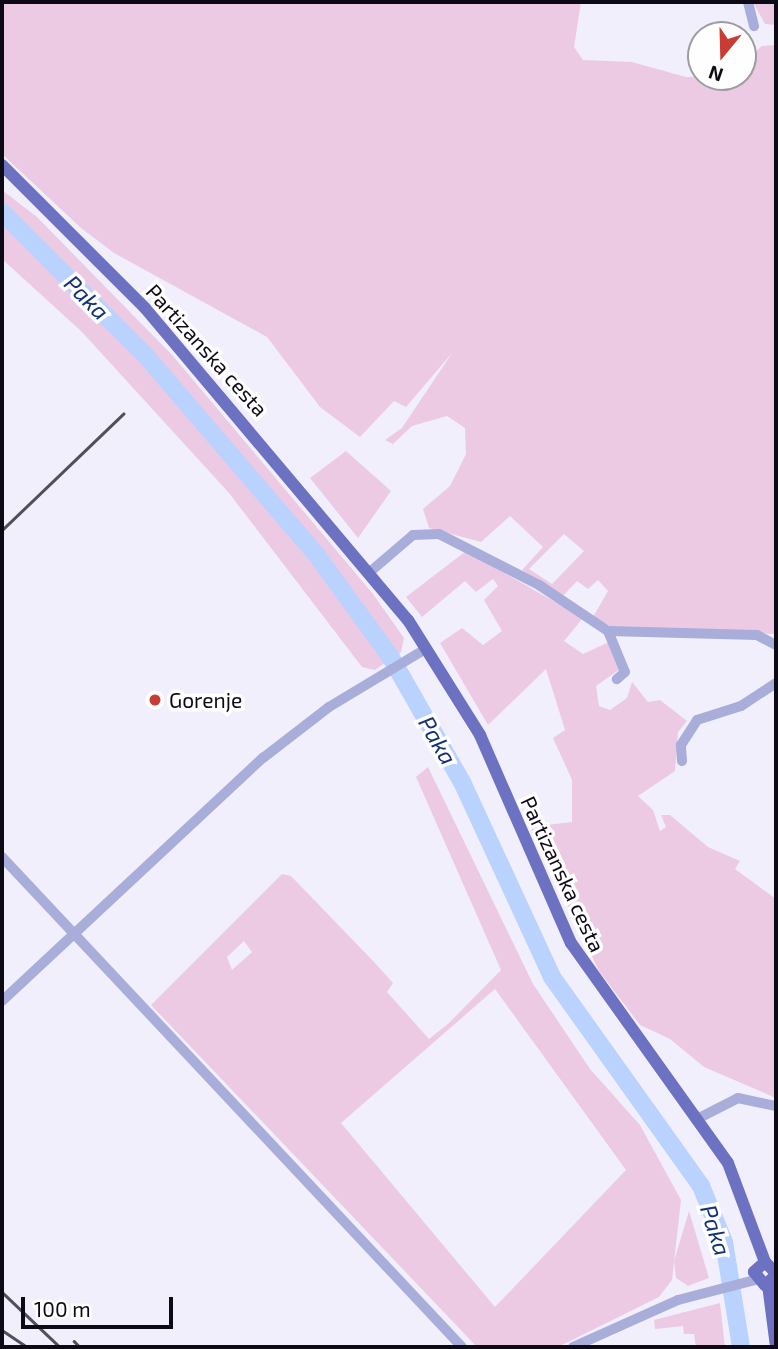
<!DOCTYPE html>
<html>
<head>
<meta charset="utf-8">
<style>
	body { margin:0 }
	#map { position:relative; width:778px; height:1349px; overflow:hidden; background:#f2effc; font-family:"Exo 2",sans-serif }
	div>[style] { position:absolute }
	.green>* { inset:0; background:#eccae4 }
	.river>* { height:18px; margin:-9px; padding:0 9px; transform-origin:9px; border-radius:9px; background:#b9d2fe }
	.minor>* { height:10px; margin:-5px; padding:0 5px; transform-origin:5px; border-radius:5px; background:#a8adda }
	.major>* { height:12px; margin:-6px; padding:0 6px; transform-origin:6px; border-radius:6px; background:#6d71c2 }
	.rail>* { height:2.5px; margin:-1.25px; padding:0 1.25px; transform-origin:1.25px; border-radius:1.25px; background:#524e5a }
	.dots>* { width:19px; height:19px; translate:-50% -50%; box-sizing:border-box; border:4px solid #fefefe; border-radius:50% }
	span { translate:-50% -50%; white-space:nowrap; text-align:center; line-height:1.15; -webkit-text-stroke:7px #fefefe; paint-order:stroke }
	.street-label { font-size:21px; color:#0e0a15 }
	.poi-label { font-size:21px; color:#0e0a15 }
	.left { translate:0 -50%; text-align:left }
	.water-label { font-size:23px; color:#123270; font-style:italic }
	.frame { position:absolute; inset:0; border:4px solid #0e0a15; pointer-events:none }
	.north { position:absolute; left:687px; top:21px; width:70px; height:70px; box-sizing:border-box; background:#fefefe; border:2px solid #9e9ca1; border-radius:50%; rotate:199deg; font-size:19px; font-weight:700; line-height:28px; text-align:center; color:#0e0a15 }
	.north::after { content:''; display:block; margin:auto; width:24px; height:32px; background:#c93c33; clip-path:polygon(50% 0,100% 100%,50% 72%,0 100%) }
	.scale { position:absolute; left:21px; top:1297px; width:152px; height:32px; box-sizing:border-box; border:4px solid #0e0a15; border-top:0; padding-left:9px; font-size:21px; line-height:24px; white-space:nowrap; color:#0e0a15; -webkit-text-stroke:5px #fefefe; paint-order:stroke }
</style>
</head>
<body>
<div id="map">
	<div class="green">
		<div style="clip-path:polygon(evenodd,2px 2px,581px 2px,574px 47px,583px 60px,632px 62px,686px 77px,743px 77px,743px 61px,762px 46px,776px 45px,776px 634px,614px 628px,593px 617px,608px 591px,598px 580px,588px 589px,577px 581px,561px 598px,522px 570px,543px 547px,510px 516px,481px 542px,429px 528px,423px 509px,450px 486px,466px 454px,465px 428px,447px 416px,412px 426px,393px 444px,385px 440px,402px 428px,452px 353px,406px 407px,394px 401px,360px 437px,320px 407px,267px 337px,114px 253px,81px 228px,2px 154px,2px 2px,564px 534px,584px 551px,552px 584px,529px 569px,564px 534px)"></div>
		<div style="clip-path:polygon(753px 2px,776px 2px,776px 25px,765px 24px)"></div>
		<div style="clip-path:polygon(2px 190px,37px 217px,173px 356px,373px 594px,404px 638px,401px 652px,396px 657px,339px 577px,153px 357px,2px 207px)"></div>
		<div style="clip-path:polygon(2px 217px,131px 344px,304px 547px,388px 661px,375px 670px,362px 667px,229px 493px,82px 332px,2px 259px)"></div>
		<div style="clip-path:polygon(346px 451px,391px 491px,358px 538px,310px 478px)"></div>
		<div style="clip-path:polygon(466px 551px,583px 618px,564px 641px,583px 654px,609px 642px,623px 667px,596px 686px,599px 706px,610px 710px,627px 698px,632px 682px,648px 702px,660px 700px,687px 721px,678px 732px,675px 771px,638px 796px,653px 810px,660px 831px,666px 827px,661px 815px,670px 815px,708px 847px,740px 861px,735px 869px,776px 899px,776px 1098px,704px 1067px,670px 1039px,640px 1025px,599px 971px,530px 827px,572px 822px,572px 780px,553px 738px,565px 730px,546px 669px,488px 725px,440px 643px,462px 628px,483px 645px,502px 631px,484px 600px,498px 586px,493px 579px,476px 592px,465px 581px,422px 617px,406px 597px)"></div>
		<div style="clip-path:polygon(evenodd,428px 767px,533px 984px,590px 1069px,640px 1125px,681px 1200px,672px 1280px,659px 1297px,558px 1347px,477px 1347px,151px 1005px,282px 874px,291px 876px,375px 963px,393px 983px,387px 992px,429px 1039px,449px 1023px,501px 970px,416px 777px,428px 767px,244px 941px,252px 952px,232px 970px,227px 957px,244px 941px,428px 767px,495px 989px,626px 1170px,495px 1307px,341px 1123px,495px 989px)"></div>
		<div style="clip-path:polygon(689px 1211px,709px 1278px,688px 1286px,676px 1278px,674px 1261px)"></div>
		<div style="clip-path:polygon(720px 1303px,725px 1347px,696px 1347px,694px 1334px,684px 1334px,683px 1326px,655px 1329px,654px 1320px)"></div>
	</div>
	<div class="river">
		<div style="left:2px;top:212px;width:204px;rotate:45deg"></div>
		<div style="left:146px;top:356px;width:265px;rotate:49.4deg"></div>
		<div style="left:318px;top:557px;width:122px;rotate:54deg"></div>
		<div style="left:390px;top:656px;width:145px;rotate:60.3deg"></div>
		<div style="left:462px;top:782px;width:215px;rotate:65.2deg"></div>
		<div style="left:552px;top:977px;width:257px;rotate:54.5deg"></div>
		<div style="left:701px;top:1186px;width:61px;rotate:67.7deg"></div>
		<div style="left:724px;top:1242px;width:106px;rotate:80.8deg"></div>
	</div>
	<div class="minor">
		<div style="left:748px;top:2px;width:25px;rotate:76deg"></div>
		<div style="left:371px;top:571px;width:55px;rotate:-40.6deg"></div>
		<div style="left:413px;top:535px;width:26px;rotate:-2deg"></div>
		<div style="left:439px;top:534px;width:112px;rotate:27deg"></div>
		<div style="left:539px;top:585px;width:83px;rotate:33.7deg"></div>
		<div style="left:608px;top:631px;width:149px;rotate:1.5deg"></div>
		<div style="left:757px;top:635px;width:21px;rotate:28deg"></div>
		<div style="left:608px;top:631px;width:44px;rotate:67.5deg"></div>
		<div style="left:625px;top:672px;width:11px;rotate:139deg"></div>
		<div style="left:682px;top:761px;width:16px;rotate:-94deg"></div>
		<div style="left:681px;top:745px;width:30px;rotate:-57deg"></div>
		<div style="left:697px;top:720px;width:46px;rotate:-17.7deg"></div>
		<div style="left:741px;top:706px;width:42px;rotate:-33.3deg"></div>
		<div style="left:2px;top:857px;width:672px;rotate:46.81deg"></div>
		<div style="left:2px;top:1001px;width:357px;rotate:-43deg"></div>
		<div style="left:263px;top:758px;width:83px;rotate:-37.7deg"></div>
		<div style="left:329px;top:707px;width:114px;rotate:-31deg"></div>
		<div style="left:699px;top:1118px;width:44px;rotate:-27.1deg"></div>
		<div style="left:738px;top:1098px;width:39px;rotate:12deg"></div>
		<div style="left:573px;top:1347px;width:115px;rotate:-24.1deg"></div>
		<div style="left:678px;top:1300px;width:80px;rotate:-14.6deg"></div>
	</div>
	<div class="major">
		<div style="left:2px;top:165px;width:202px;rotate:45deg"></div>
		<div style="left:145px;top:308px;width:408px;rotate:49.9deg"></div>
		<div style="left:408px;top:620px;width:136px;rotate:57.9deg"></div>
		<div style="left:480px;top:735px;width:227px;rotate:66.4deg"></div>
		<div style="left:571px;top:943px;width:270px;rotate:54.5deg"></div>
		<div style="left:728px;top:1163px;width:106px;rotate:69.5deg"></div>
		<div style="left:776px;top:1273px;width:16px;rotate:-135deg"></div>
		<div style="left:765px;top:1262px;width:15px;rotate:138deg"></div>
		<div style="left:754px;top:1272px;width:17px;rotate:50deg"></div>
		<div style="left:765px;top:1285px;width:15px;rotate:-42deg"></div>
		<div style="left:768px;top:1285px;width:63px;rotate:82.6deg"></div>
	</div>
	<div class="rail">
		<div style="left:2px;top:530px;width:168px;rotate:-43.8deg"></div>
		<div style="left:2px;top:1292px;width:80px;rotate:43.5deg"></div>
		<div style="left:2px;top:1330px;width:30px;rotate:34deg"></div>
		<div style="left:74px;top:1341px;width:8px;rotate:45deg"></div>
	</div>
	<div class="dots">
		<div style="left:155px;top:700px;background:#c93c33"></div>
	</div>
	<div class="street-label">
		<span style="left:207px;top:350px;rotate:48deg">Partizanska cesta</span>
		<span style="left:563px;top:874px;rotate:65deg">Partizanska cesta</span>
	</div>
	<div class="poi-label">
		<span class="left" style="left:169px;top:700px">Gorenje</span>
	</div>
	<div class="water-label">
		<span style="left:87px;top:297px;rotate:45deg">Paka</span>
		<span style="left:438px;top:740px;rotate:60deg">Paka</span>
		<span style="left:716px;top:1230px;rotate:72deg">Paka</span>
	</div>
	<div class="frame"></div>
	<div class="north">N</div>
	<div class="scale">100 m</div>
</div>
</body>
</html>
